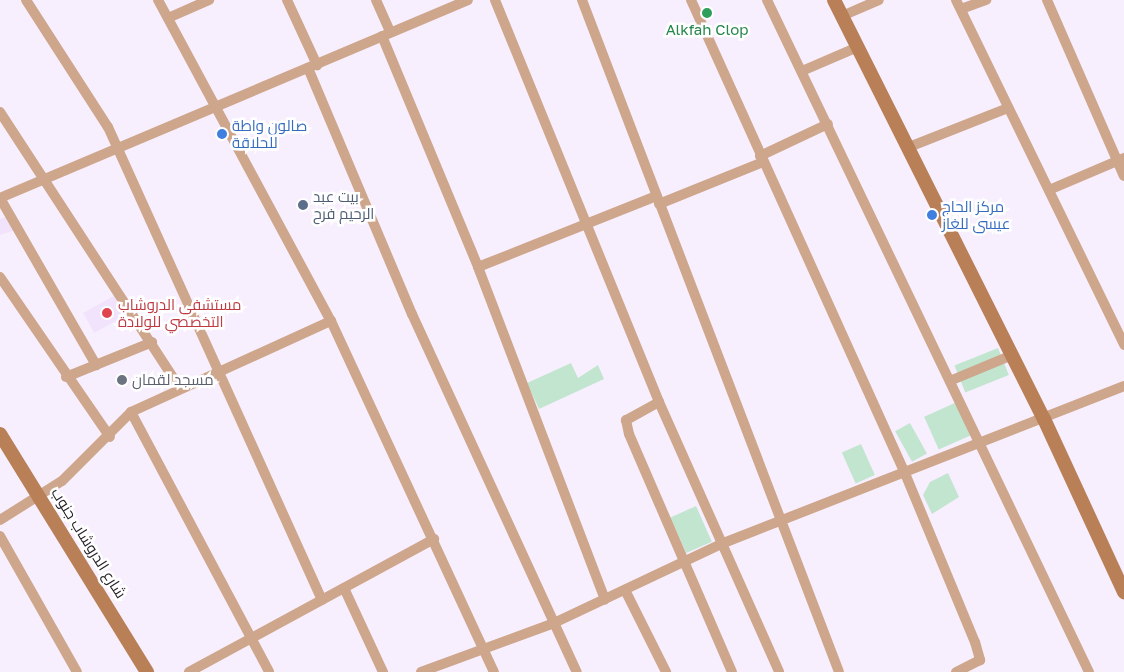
<!DOCTYPE html>
<html>
<head>
<meta charset="utf-8">
<style>
	body { margin:0 }
	#map { position:relative; width:1124px; height:672px; overflow:hidden; background:#f8effe; font-family:"Golos Text",Cairo,sans-serif }
	div>[style] { position:absolute }
	.built>* { inset:0; background:#f2e3fd; transform-origin:0 0 }
	.green>* { inset:0; background:#c2e5d0; transform-origin:0 0 }
	.street>* { height:10px; margin:-5px; padding:0 5px; transform-origin:5px; border-radius:5px; background:#cea68c }
	.secondary>* { height:14px; margin:-7px; padding:0 7px; transform-origin:7px; border-radius:7px; background:#b98058 }
	.dots>* { width:14px; height:14px; translate:-50% -50%; box-sizing:border-box; border:2px solid #fff; border-radius:50% }
	span { translate:-50% -50%; white-space:nowrap; text-align:center; line-height:1.15; -webkit-text-stroke:5px #fff; paint-order:stroke }
	.leisure-label { font-size:15px; color:#27864d }
	.shop-label { font-size:15px; color:#366cbe }
	.left { translate:0 -50%; text-align:left }
	.service-label { font-size:15px; color:#4e5e75 }
	.health-label { font-size:15px; color:#be3a42 }
	.worship-label { font-size:15px; color:#5b616d }
	.street-label { font-size:15px; color:#252128 }
</style>
</head>
<body>
<div id="map">
	<div class="built">
		<div style="clip-path:polygon(7px 216px,16px 230px,0 235px,0 219px)"></div>
		<div style="left:119px;top:293px;width:23px;height:41px;rotate:61deg"></div>
	</div>
	<div class="green">
		<div style="left:998px;top:348px;width:29px;height:47px;rotate:68deg"></div>
		<div style="clip-path:polygon(571px 363px,578px 378px,598px 365px,604px 379px,539px 409px,527px 383px)"></div>
		<div style="left:957px;top:402px;width:36px;height:36px;rotate:66deg"></div>
		<div style="left:910px;top:423px;width:35px;height:17px;rotate:61deg"></div>
		<div style="left:861px;top:444px;width:34px;height:21px;rotate:66deg"></div>
		<div style="clip-path:polygon(948px 473px,959px 497px,932px 514px,923px 495px,930px 482px)"></div>
		<div style="left:696px;top:506px;width:39px;height:28px;rotate:66deg"></div>
	</div>
	<div class="street">
		<div style="left:26px;top:0;width:151px;rotate:57.2deg"></div>
		<div style="left:108px;top:127px;width:519px;rotate:65.66deg"></div>
		<div style="left:158px;top:0;width:365px;rotate:61.7deg"></div>
		<div style="left:331px;top:321px;width:387px;rotate:65.1deg"></div>
		<div style="left:287px;top:0;width:72px;rotate:65.2deg"></div>
		<div style="left:376px;top:0;width:35px;rotate:66deg"></div>
		<div style="left:495px;top:0;width:434px;rotate:67.8deg"></div>
		<div style="left:659px;top:402px;width:295px;rotate:66deg"></div>
		<div style="left:582px;top:0;width:719px;rotate:69.07deg"></div>
		<div style="left:691px;top:0;width:517px;rotate:65.67deg"></div>
		<div style="left:904px;top:471px;width:185px;rotate:67.5deg"></div>
		<div style="left:975px;top:642px;width:19px;rotate:74deg"></div>
		<div style="left:980px;top:660px;width:27px;rotate:153deg"></div>
		<div style="left:767px;top:0;width:745px;rotate:64.4deg"></div>
		<div style="left:956px;top:0;width:384px;rotate:64deg"></div>
		<div style="left:1047px;top:0;width:192px;rotate:66.4deg"></div>
		<div style="left:961px;top:9px;width:27px;rotate:-20deg"></div>
		<div style="left:842px;top:16px;width:40px;rotate:-23.4deg"></div>
		<div style="left:168px;top:18px;width:45px;rotate:-23.7deg"></div>
		<div style="left:382px;top:36px;width:250px;rotate:67.4deg"></div>
		<div style="left:478px;top:267px;width:356px;rotate:69.1deg"></div>
		<div style="left:308px;top:68px;width:267px;rotate:67.1deg"></div>
		<div style="left:412px;top:314px;width:394px;rotate:65.3deg"></div>
		<div style="left:802px;top:71px;width:61px;rotate:-23.2deg"></div>
		<div style="left:0;top:112px;width:330px;rotate:56.9deg"></div>
		<div style="left:909px;top:147px;width:106px;rotate:-21.5deg"></div>
		<div style="left:760px;top:156px;width:75px;rotate:-25.2deg"></div>
		<div style="left:1049px;top:190px;width:82px;rotate:-23.1deg"></div>
		<div style="left:0;top:198px;width:508px;rotate:-22.93deg"></div>
		<div style="left:0;top:198px;width:193px;rotate:60.1deg"></div>
		<div style="left:659px;top:204px;width:112px;rotate:-22deg"></div>
		<div style="left:478px;top:267px;width:192px;rotate:-21.7deg"></div>
		<div style="left:0;top:277px;width:194px;rotate:55.5deg"></div>
		<div style="left:66px;top:377px;width:93px;rotate:-22.1deg"></div>
		<div style="left:952px;top:380px;width:65px;rotate:-22.6deg"></div>
		<div style="left:659px;top:402px;width:38px;rotate:151deg"></div>
		<div style="left:626px;top:420px;width:14px;rotate:78deg"></div>
		<div style="left:629px;top:434px;width:259px;rotate:66.6deg"></div>
		<div style="left:131px;top:412px;width:294px;rotate:62deg"></div>
		<div style="left:0;top:520px;width:73px;rotate:-32.2deg"></div>
		<div style="left:62px;top:481px;width:98px;rotate:-45deg"></div>
		<div style="left:131px;top:412px;width:220px;rotate:-24.5deg"></div>
		<div style="left:0;top:536px;width:156px;rotate:60.5deg"></div>
		<div style="left:344px;top:588px;width:93px;rotate:65.1deg"></div>
		<div style="left:625px;top:590px;width:92px;rotate:63.4deg"></div>
		<div style="left:189px;top:672px;width:279px;rotate:-28.5deg"></div>
		<div style="left:421px;top:672px;width:142px;rotate:-20.2deg"></div>
		<div style="left:554px;top:623px;width:185px;rotate:-25.3deg"></div>
		<div style="left:721px;top:544px;width:433px;rotate:-21.4deg"></div>
	</div>
	<div class="secondary">
		<div style="left:834px;top:0;width:469px;rotate:63.4deg"></div>
		<div style="left:1044px;top:419px;width:191px;rotate:65.2deg"></div>
		<div style="left:0;top:434px;width:280px;rotate:58.3deg"></div>
	</div>
	<div class="dots">
		<div style="left:707px;top:13px;background:#2e9e5b"></div>
		<div style="left:222px;top:134px;background:#3f7fe0"></div>
		<div style="left:303px;top:205px;background:#5c6f8a"></div>
		<div style="left:932px;top:215px;background:#3f7fe0"></div>
		<div style="left:107px;top:313px;background:#e0444e"></div>
		<div style="left:122px;top:380px;background:#6b7280"></div>
	</div>
	<div class="leisure-label">
		<span style="left:707px;top:30px">Alkfah Clop</span>
	</div>
	<div class="shop-label">
		<span class="left" style="left:232px;top:134px">صالون واطة<br>للحلاقة</span>
		<span class="left" style="left:942px;top:215px">مركز الحاج<br>عيسى للغاز</span>
	</div>
	<div class="service-label">
		<span class="left" style="left:313px;top:205px">بيت عبد<br>الرحيم فرح</span>
	</div>
	<div class="health-label">
		<span class="left" style="left:118px;top:313px">مستشفى الدروشاب<br>التخصصي للولادة</span>
	</div>
	<div class="worship-label">
		<span class="left" style="left:132px;top:380px">مسجد لقمان</span>
	</div>
	<div class="street-label">
		<span style="left:89px;top:543px;rotate:58deg">شارع الدروشاب جنوب</span>
	</div>
</div>
</body>
</html>
